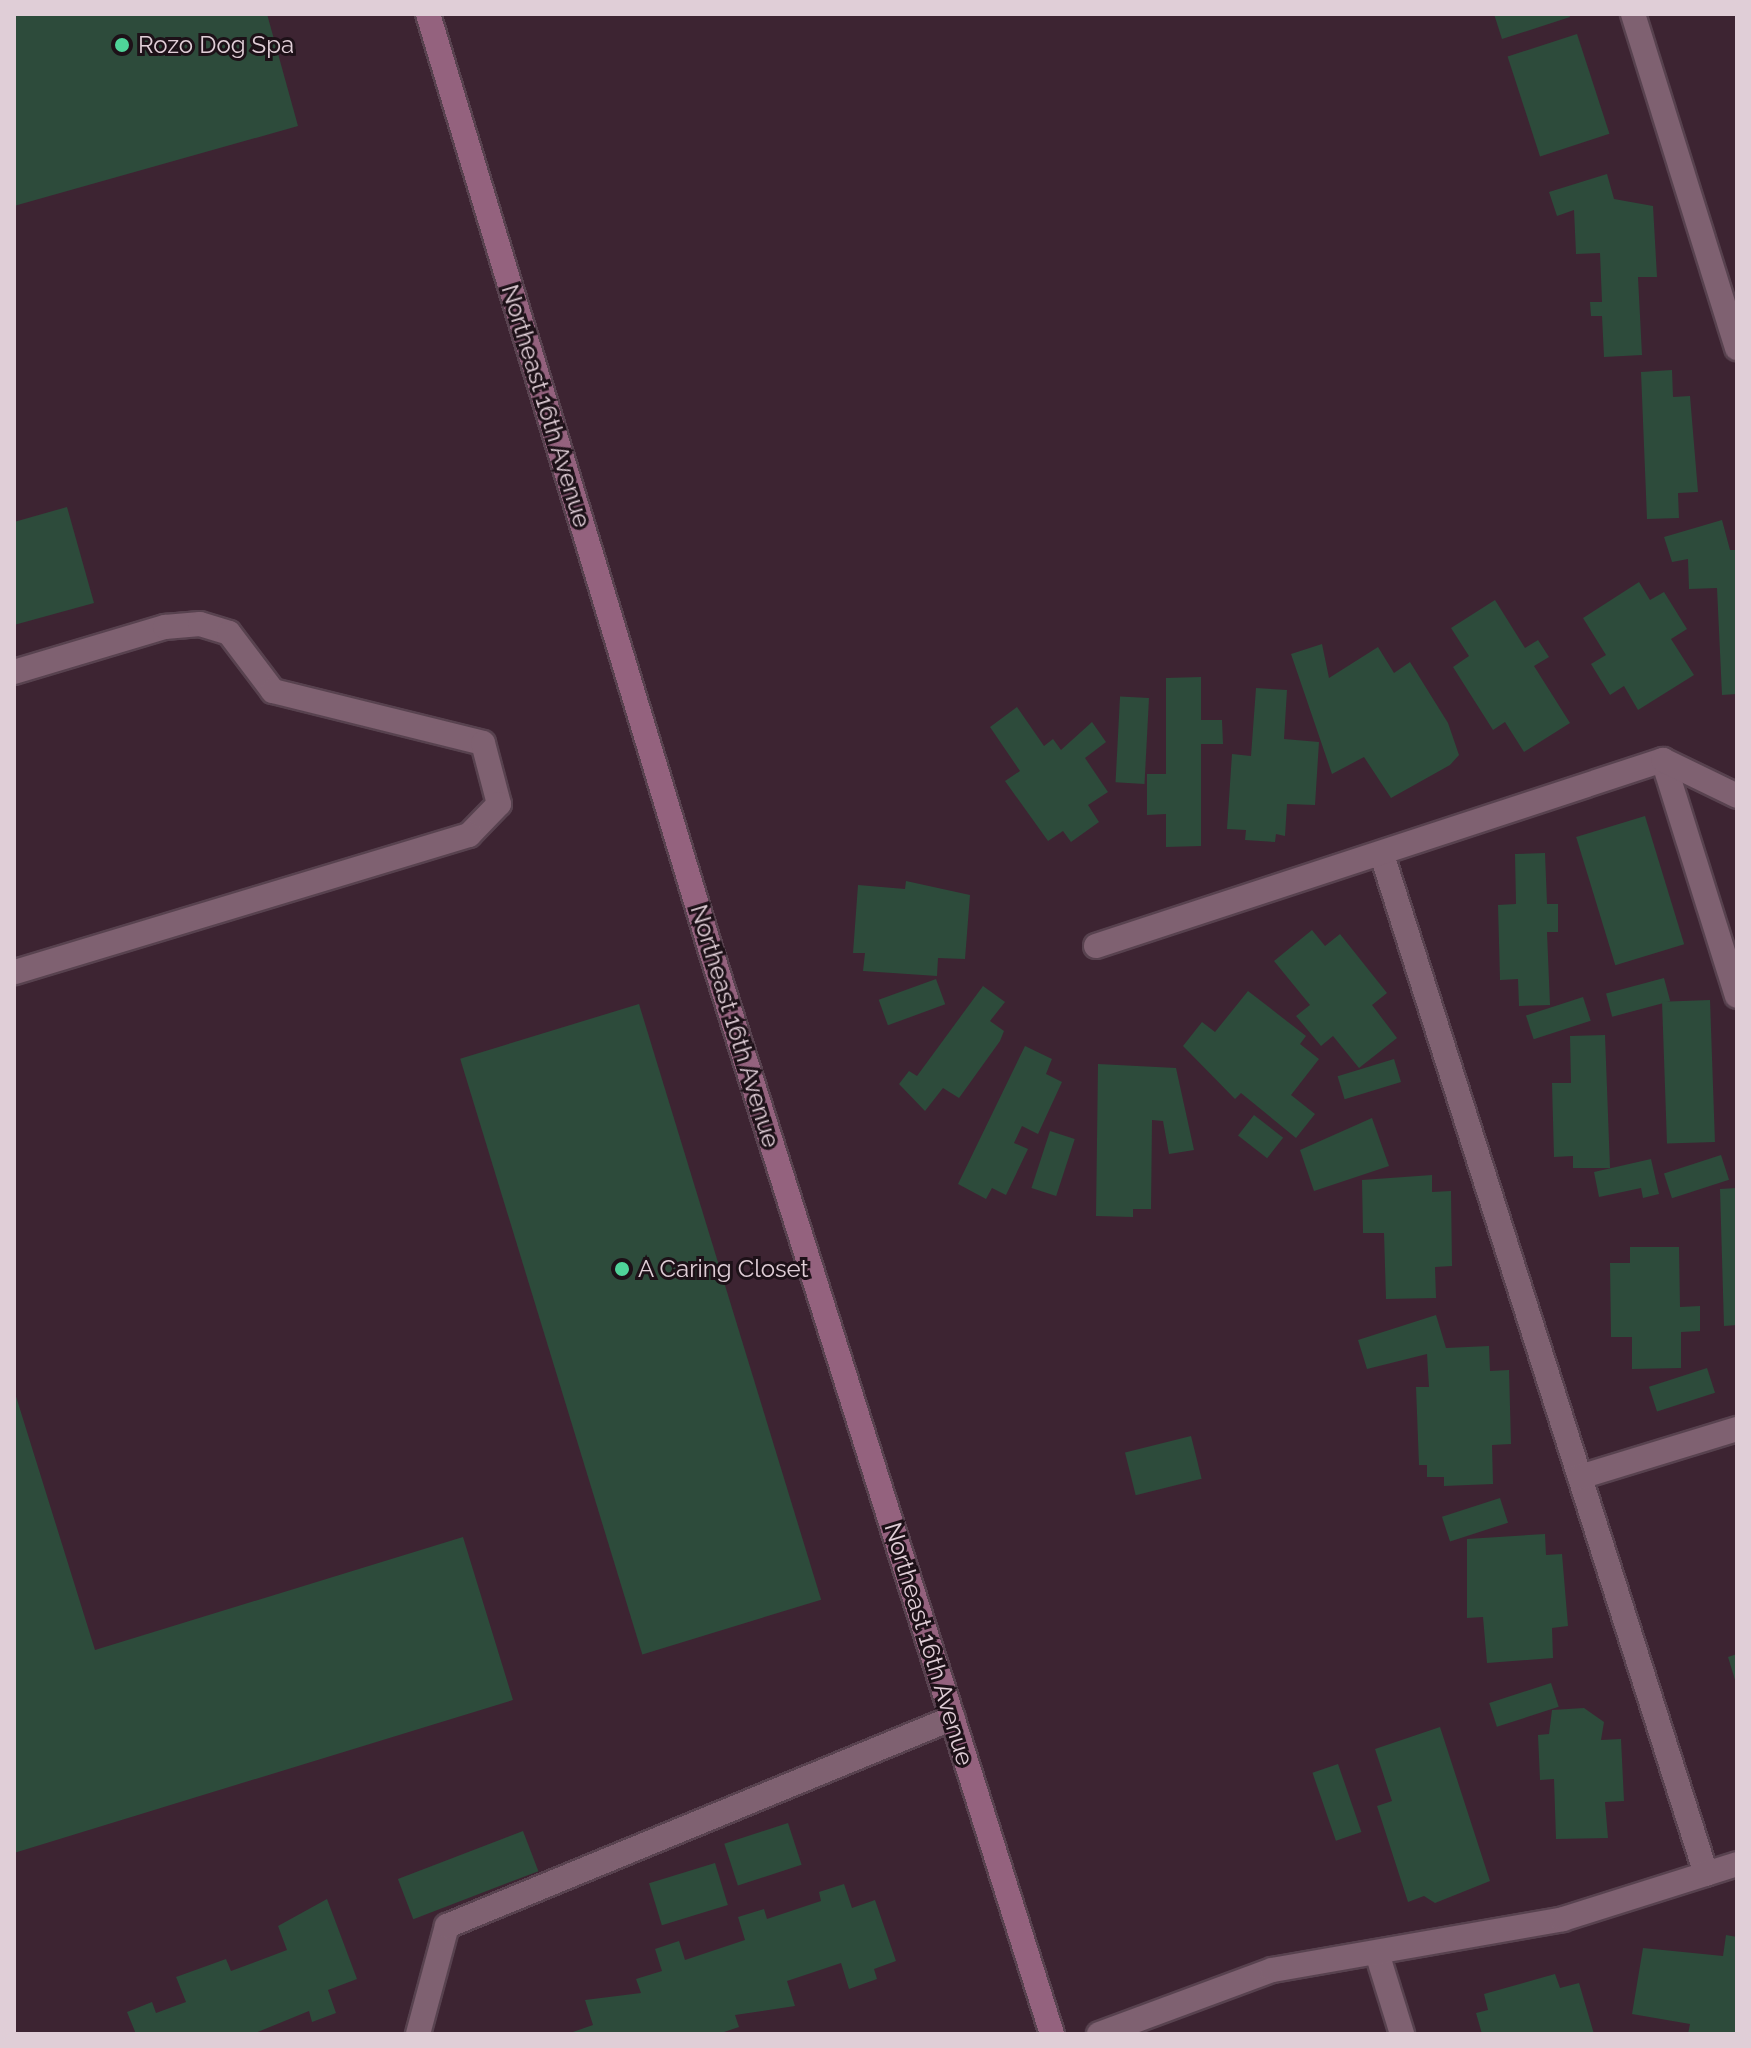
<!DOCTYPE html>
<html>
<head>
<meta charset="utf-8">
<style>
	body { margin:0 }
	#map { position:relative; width:1751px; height:2048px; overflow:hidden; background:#3d2432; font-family:Raleway,sans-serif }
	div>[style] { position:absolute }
	.building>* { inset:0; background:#2d4b3b; transform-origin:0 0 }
	.roads { filter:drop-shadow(2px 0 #58424f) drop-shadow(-2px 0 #58424f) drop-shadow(0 2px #58424f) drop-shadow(0 -2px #58424f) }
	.lane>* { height:24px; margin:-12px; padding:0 12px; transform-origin:12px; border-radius:12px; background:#7f6171 }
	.street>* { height:24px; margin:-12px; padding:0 12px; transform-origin:12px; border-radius:12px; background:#7f6171 }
	.secondary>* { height:24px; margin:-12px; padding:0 12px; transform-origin:12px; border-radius:12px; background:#94627e }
	.dots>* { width:22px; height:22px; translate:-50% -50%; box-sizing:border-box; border:4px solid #1d1118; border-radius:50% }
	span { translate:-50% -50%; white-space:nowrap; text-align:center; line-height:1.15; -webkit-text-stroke:6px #1d1118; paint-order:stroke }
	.poi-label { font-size:24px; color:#e0ced7 }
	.left { translate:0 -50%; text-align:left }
	.street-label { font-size:24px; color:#e0ced7 }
	.frame { position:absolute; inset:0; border:16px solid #e0ced7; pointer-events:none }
</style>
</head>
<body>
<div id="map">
	<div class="building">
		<div style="clip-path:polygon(14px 14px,267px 14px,298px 126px,14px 206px)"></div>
		<div style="clip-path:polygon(1494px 14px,1569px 14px,1570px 17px,1502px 39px)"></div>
		<div style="left:1577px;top:34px;width:105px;height:73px;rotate:72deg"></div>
		<div style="clip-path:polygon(1607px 174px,1614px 199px,1653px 206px,1657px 277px,1638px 277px,1642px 355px,1604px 357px,1602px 316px,1591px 316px,1590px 302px,1602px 302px,1600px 253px,1576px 254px,1574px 210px,1557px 216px,1549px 192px)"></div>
		<div style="clip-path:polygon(1672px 370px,1673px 397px,1690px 396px,1698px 492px,1678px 493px,1679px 518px,1647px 519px,1641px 372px)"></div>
		<div style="clip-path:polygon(67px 507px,94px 603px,14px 625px,14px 522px)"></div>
		<div style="clip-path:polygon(1722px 520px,1730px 550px,1737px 550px,1737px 694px,1722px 695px,1717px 588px,1689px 589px,1688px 559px,1672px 562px,1664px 537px)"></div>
		<div style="clip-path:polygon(1639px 582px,1650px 600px,1664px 592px,1687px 629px,1671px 639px,1694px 675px,1638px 710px,1624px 686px,1610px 695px,1591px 664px,1606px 655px,1583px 618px)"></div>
		<div style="clip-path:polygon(1495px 600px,1525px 648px,1538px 640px,1549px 657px,1534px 666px,1570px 723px,1524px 752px,1505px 722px,1493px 730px,1453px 667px,1469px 656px,1451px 628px)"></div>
		<div style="clip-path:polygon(1322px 644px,1329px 678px,1378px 647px,1394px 673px,1410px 662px,1448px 723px,1459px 755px,1450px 765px,1391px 798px,1364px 757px,1332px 774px,1291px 654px)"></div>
		<div style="clip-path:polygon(1201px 677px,1201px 720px,1222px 720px,1223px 744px,1201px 744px,1201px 846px,1166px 847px,1166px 814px,1147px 815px,1147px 774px,1166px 774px,1166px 678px)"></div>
		<div style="clip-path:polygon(1256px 688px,1287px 690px,1284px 739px,1319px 742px,1315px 805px,1287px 804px,1285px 836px,1276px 834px,1275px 842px,1245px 840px,1246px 830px,1227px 829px,1232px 754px,1251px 756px)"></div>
		<div style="left:1149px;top:698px;width:86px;height:29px;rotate:93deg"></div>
		<div style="clip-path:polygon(1017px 707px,1044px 746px,1053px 739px,1061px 750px,1092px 722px,1106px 742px,1085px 758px,1108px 792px,1088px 805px,1099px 822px,1071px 842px,1063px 831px,1048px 841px,1005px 781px,1020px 771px,990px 727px)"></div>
		<div style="left:1645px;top:816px;width:134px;height:72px;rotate:73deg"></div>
		<div style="clip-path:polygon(1545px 853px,1547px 904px,1558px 904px,1558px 932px,1547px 932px,1550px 1005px,1519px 1006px,1518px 979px,1500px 980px,1498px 905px,1516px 904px,1515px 854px)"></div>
		<div style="clip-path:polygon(906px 881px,970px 895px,965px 959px,938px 958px,937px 976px,863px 971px,865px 953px,853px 953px,858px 885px,905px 889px)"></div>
		<div style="clip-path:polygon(1312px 930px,1325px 946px,1340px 934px,1387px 993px,1372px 1005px,1397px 1038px,1359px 1068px,1333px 1036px,1321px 1046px,1296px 1016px,1310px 1005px,1274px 961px)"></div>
		<div style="left:1664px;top:978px;width:24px;height:60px;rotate:75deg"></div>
		<div style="left:936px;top:979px;width:27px;height:61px;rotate:70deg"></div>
		<div style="clip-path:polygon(983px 986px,1005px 1002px,990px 1021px,1004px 1031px,1000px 1041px,959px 1098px,943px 1088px,925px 1111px,899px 1084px,909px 1071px,917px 1076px)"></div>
		<div style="clip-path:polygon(1248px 991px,1306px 1036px,1300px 1044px,1319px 1059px,1291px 1095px,1315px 1114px,1296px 1138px,1241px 1093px,1235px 1099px,1183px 1046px,1202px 1022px,1215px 1032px)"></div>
		<div style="left:1583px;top:997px;width:25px;height:60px;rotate:72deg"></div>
		<div style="left:1710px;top:1000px;width:142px;height:48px;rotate:88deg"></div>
		<div style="left:639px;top:1004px;width:623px;height:187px;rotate:73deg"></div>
		<div style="clip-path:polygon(1605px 1035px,1610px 1168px,1573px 1168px,1573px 1156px,1554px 1157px,1552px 1083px,1571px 1083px,1570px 1036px)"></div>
		<div style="clip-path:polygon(1025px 1046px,1052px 1059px,1046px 1074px,1062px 1082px,1038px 1134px,1022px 1126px,1014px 1143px,1028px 1149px,1006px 1195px,992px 1188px,986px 1199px,958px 1184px)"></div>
		<div style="left:1394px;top:1059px;width:24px;height:59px;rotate:73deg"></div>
		<div style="clip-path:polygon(1098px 1064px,1176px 1068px,1194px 1150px,1169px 1154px,1163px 1121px,1152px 1120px,1151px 1209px,1133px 1209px,1133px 1217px,1096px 1216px)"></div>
		<div style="left:1254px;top:1115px;width:37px;height:26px;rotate:38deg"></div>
		<div style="clip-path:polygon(1372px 1118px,1389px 1166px,1314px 1191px,1300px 1150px)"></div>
		<div style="left:1050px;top:1131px;width:26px;height:60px;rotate:18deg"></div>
		<div style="left:1721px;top:1155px;width:26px;height:60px;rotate:72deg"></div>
		<div style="clip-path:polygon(1651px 1159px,1659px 1194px,1643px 1198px,1641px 1188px,1599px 1197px,1594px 1172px)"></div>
		<div style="clip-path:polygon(1432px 1175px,1432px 1192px,1451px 1191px,1452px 1266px,1435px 1267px,1436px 1298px,1386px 1299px,1384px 1233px,1363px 1233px,1362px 1180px)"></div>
		<div style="clip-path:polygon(1737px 1188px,1737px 1325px,1724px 1326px,1720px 1189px)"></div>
		<div style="clip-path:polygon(1630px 1247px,1679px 1247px,1680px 1307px,1700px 1306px,1700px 1331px,1681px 1332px,1681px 1368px,1632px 1369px,1632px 1337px,1611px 1337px,1610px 1263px,1630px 1263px)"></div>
		<div style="clip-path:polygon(1436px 1315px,1446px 1348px,1489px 1346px,1490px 1371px,1509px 1370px,1511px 1444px,1492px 1445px,1493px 1484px,1444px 1486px,1444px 1477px,1427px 1477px,1427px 1465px,1419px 1465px,1416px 1387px,1429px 1387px,1427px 1354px,1367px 1369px,1358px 1340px)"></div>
		<div style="left:1707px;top:1368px;width:26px;height:61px;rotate:72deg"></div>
		<div style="clip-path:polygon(14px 1390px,95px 1650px,463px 1537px,513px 1700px,14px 1853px)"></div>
		<div style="left:1191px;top:1436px;width:44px;height:68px;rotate:76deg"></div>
		<div style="left:1500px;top:1498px;width:26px;height:61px;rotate:72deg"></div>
		<div style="clip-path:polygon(1545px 1534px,1546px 1555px,1562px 1554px,1568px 1626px,1552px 1628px,1553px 1658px,1487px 1663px,1483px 1617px,1467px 1618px,1467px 1539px)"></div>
		<div style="clip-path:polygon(1737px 1654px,1737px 1683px,1736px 1683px,1728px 1657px)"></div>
		<div style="left:1551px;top:1683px;width:25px;height:65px;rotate:72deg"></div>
		<div style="clip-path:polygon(1584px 1708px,1604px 1722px,1601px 1740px,1621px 1739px,1624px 1801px,1605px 1802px,1608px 1838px,1556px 1839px,1554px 1779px,1540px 1780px,1538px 1735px,1549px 1734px,1552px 1710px)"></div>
		<div style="clip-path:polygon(1440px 1727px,1490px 1881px,1435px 1903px,1424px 1896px,1408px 1902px,1377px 1806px,1392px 1801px,1375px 1749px)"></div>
		<div style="left:1338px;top:1764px;width:72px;height:27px;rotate:71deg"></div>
		<div style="left:788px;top:1823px;width:44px;height:67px;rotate:72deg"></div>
		<div style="left:523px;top:1831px;width:43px;height:134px;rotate:69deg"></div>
		<div style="left:715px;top:1863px;width:44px;height:69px;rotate:73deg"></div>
		<div style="clip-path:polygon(844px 1884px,852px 1908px,875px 1900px,896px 1961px,874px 1969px,877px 1979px,849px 1989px,841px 1963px,787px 1981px,795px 2006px,735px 2015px,739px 2027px,718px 2034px,567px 2034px,593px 2025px,585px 2000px,641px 1993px,636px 1979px,662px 1971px,655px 1949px,679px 1941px,685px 1960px,745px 1940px,738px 1917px,764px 1909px,767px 1919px,821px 1901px,819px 1892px)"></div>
		<div style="clip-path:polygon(327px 1899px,357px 1979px,328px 1990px,336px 2013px,312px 2022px,309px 2011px,253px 2034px,136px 2034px,127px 2012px,152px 2002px,156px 2013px,186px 2002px,176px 1977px,226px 1959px,231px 1971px,287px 1950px,278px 1926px)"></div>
		<div style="clip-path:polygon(1726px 1935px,1737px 1937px,1737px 2034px,1688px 2034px,1690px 2024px,1632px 2014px,1643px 1948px,1723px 1956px)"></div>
		<div style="clip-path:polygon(1555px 1974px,1560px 1988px,1579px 1983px,1594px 2034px,1482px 2034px,1476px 2013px,1488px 2010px,1484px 1994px)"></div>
	</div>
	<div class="roads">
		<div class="lane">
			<div style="left:14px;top:672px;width:158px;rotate:-16.6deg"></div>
			<div style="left:165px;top:627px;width:35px;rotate:-5deg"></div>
			<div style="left:200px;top:624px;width:30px;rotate:17deg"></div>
			<div style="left:229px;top:633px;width:73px;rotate:52.8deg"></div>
			<div style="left:273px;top:691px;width:216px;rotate:13.9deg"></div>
			<div style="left:483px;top:743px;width:63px;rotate:75.3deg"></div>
			<div style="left:499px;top:804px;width:43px;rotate:134.1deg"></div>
			<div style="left:469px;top:835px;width:475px;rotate:163.2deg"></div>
			<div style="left:418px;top:2034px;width:112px;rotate:-75deg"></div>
			<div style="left:447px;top:1926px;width:547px;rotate:-22.35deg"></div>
		</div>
		<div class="street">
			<div style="left:1633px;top:14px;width:350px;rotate:72.7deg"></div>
			<div style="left:1663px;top:760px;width:247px;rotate:72.6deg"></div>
			<div style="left:1382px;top:855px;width:1069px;rotate:72.36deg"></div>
			<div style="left:1096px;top:946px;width:597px;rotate:-18.16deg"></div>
			<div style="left:1663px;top:760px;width:82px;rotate:25.9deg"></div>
			<div style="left:1580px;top:1477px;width:164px;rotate:-17deg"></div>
			<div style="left:1377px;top:1953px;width:85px;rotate:72.8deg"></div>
			<div style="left:1099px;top:2034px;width:184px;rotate:-20.3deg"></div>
			<div style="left:1272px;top:1970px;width:295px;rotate:-9.9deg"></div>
			<div style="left:1563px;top:1919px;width:182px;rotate:-17.5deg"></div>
		</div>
		<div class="secondary">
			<div style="left:428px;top:14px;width:976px;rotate:73.2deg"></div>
			<div style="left:710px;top:948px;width:1139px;rotate:72.52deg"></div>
		</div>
	</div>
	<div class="dots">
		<div style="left:122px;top:45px;background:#4fd399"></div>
		<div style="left:622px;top:1269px;background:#4fd399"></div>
	</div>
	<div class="poi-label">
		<span class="left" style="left:138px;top:45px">Rozo Dog Spa</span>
		<span class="left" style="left:638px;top:1269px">A Caring Closet</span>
	</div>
	<div class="street-label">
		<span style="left:546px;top:406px;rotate:73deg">Northeast 16th Avenue</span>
		<span style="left:735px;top:1026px;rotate:73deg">Northeast 16th Avenue</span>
		<span style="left:929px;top:1644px;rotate:73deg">Northeast 16th Avenue</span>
	</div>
	<div class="frame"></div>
</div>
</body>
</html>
